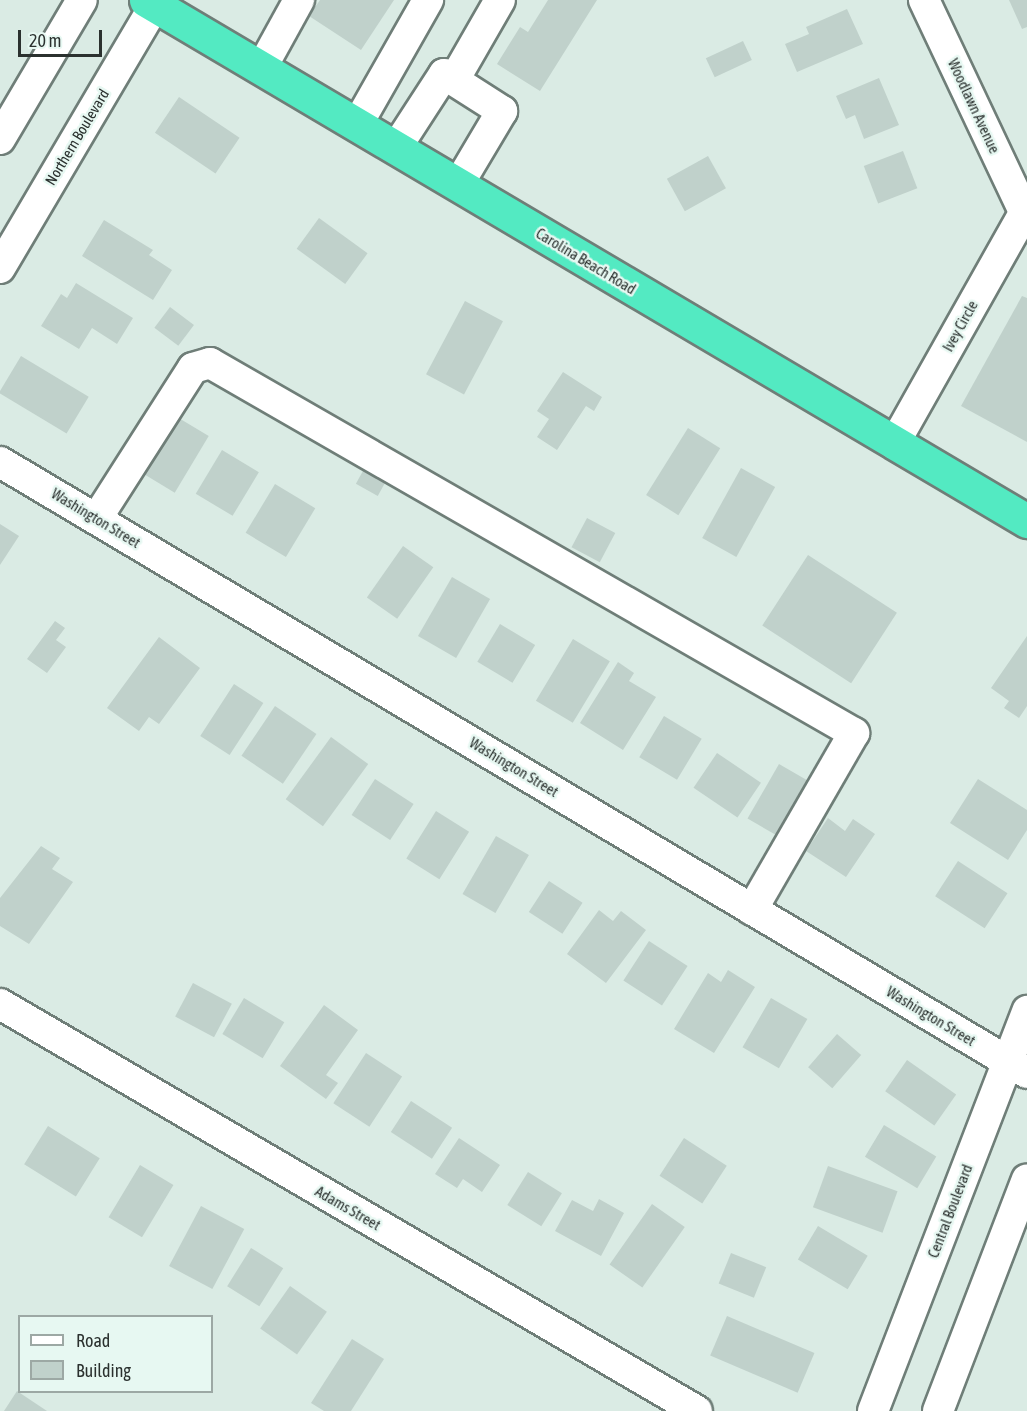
<!DOCTYPE html>
<html>
<head>
<meta charset="utf-8">
<style>
	body { margin:0 }
	#map { position:relative; width:1027px; height:1411px; overflow:hidden; background:#daebe4; font-family:"Asap Condensed",sans-serif }
	div>[style] { position:absolute }
	.building>* { inset:0; background:#c0d1cb; transform-origin:0 0 }
	.roads { filter:drop-shadow(2px 0 #6f7e78) drop-shadow(-2px 0 #6f7e78) drop-shadow(0 2px #6f7e78) drop-shadow(0 -2px #6f7e78) }
	.minor>* { height:30px; margin:-15px; padding:0 15px; transform-origin:15px; border-radius:15px; background:#fff }
	.highway>* { height:33px; margin:-16.5px; padding:0 16.5px; transform-origin:16.5px; border-radius:16.5px; background:#53eac2 }
	span { translate:-50% -50%; white-space:nowrap; text-align:center; line-height:1.15; -webkit-text-stroke:5px #e7f8f2; paint-order:stroke }
	.street-label { font-size:15px; color:#2b312f }
	.legend { position:absolute; left:18px; top:1315px; width:195px; height:78px; box-sizing:border-box; background:#e7f8f2; border:2px solid #9ca8a4; margin:0; padding:8px 10px; list-style:none; font-size:18px; color:#2b312f }
	.legend li { display:flex; align-items:center; gap:12px; height:30px }
	.legend b { width:30px; border:2px solid #9ca8a4 }
	.scale { position:absolute; left:18px; top:30px; width:84px; height:27px; box-sizing:border-box; border:3px solid #2b312f; border-top:0; padding-left:8px; font-size:18px; line-height:21px; white-space:nowrap; color:#2b312f; -webkit-text-stroke:4px #e7f8f2; paint-order:stroke }
</style>
</head>
<body>
<div id="map">
	<div class="building">
		<div style="clip-path:polygon(320px 0,394px 0,361px 50px,309px 16px)"></div>
		<div style="clip-path:polygon(548px 0,597px 0,540px 91px,497px 64px,520px 27px,528px 32px)"></div>
		<div style="clip-path:polygon(1009px 0,1027px 0,1027px 27px,1022px 29px)"></div>
		<div style="clip-path:polygon(847px 9px,863px 44px,797px 72px,785px 44px,809px 34px,806px 27px)"></div>
		<div style="left:743px;top:41px;width:21px;height:41px;rotate:65deg"></div>
		<div style="clip-path:polygon(879px 78px,899px 125px,864px 139px,855px 115px,846px 119px,836px 96px)"></div>
		<div style="left:179px;top:97px;width:73px;height:43px;rotate:34deg"></div>
		<div style="left:903px;top:151px;width:40px;height:42px;rotate:69deg"></div>
		<div style="left:708px;top:156px;width:37px;height:47px;rotate:61deg"></div>
		<div style="left:319px;top:218px;width:60px;height:38px;rotate:36deg"></div>
		<div style="clip-path:polygon(104px 220px,153px 250px,149px 255px,172px 270px,153px 300px,82px 256px)"></div>
		<div style="clip-path:polygon(76px 283px,133px 318px,117px 344px,92px 328px,79px 349px,41px 326px,61px 294px,67px 298px)"></div>
		<div style="clip-path:polygon(1022px 296px,1027px 298px,1027px 442px,961px 406px)"></div>
		<div style="left:465px;top:301px;width:43px;height:83px;rotate:28deg"></div>
		<div style="left:170px;top:307px;width:30px;height:26px;rotate:37deg"></div>
		<div style="left:21px;top:356px;width:79px;height:43px;rotate:31deg"></div>
		<div style="clip-path:polygon(563px 372px,602px 397px,594px 411px,586px 406px,557px 450px,537px 437px,549px 419px,537px 411px)"></div>
		<div style="left:177px;top:417px;width:37px;height:66px;rotate:31deg"></div>
		<div style="left:688px;top:428px;width:38px;height:79px;rotate:32deg"></div>
		<div style="left:222px;top:450px;width:43px;height:51px;rotate:31deg"></div>
		<div style="left:368px;top:462px;width:25px;height:25px;rotate:29deg"></div>
		<div style="left:741px;top:468px;width:39px;height:80px;rotate:29deg"></div>
		<div style="left:275px;top:484px;width:47px;height:57px;rotate:31deg"></div>
		<div style="left:587px;top:518px;width:32px;height:33px;rotate:28deg"></div>
		<div style="clip-path:polygon(0 524px,19px 536px,0 565px)"></div>
		<div style="left:403px;top:546px;width:37px;height:63px;rotate:35deg"></div>
		<div style="left:808px;top:555px;width:106px;height:84px;rotate:33deg"></div>
		<div style="left:452px;top:577px;width:44px;height:68px;rotate:30deg"></div>
		<div style="clip-path:polygon(55px 621px,65px 628px,56px 640px,66px 647px,47px 673px,27px 659px)"></div>
		<div style="left:500px;top:624px;width:41px;height:44px;rotate:31deg"></div>
		<div style="clip-path:polygon(1027px 636px,1027px 706px,1019px 718px,1004px 708px,1009px 701px,991px 688px)"></div>
		<div style="clip-path:polygon(159px 637px,200px 668px,159px 724px,149px 717px,139px 731px,107px 708px)"></div>
		<div style="left:573px;top:639px;width:43px;height:72px;rotate:31deg"></div>
		<div style="clip-path:polygon(618px 662px,634px 673px,629px 681px,656px 697px,623px 750px,580px 723px)"></div>
		<div style="left:234px;top:684px;width:35px;height:62px;rotate:33deg"></div>
		<div style="left:275px;top:706px;width:50px;height:60px;rotate:34deg"></div>
		<div style="left:664px;top:716px;width:44px;height:48px;rotate:31deg"></div>
		<div style="left:331px;top:737px;width:46px;height:77px;rotate:36deg"></div>
		<div style="left:717px;top:753px;width:53px;height:42px;rotate:34deg"></div>
		<div style="left:779px;top:764px;width:36px;height:63px;rotate:30deg"></div>
		<div style="left:375px;top:779px;width:46px;height:43px;rotate:33deg"></div>
		<div style="clip-path:polygon(978px 779px,1027px 810px,1027px 830px,1008px 860px,950px 823px)"></div>
		<div style="left:436px;top:811px;width:39px;height:56px;rotate:32deg"></div>
		<div style="clip-path:polygon(828px 818px,845px 831px,853px 819px,875px 834px,846px 877px,806px 851px)"></div>
		<div style="left:496px;top:836px;width:38px;height:67px;rotate:30deg"></div>
		<div style="clip-path:polygon(41px 846px,60px 858px,52px 869px,73px 882px,29px 944px,0 926px,0 898px)"></div>
		<div style="left:958px;top:861px;width:59px;height:42px;rotate:33deg"></div>
		<div style="left:549px;top:881px;width:40px;height:37px;rotate:33deg"></div>
		<div style="clip-path:polygon(599px 910px,613px 921px,621px 911px,646px 930px,606px 983px,567px 954px)"></div>
		<div style="left:649px;top:941px;width:46px;height:47px;rotate:33deg"></div>
		<div style="clip-path:polygon(728px 970px,755px 987px,714px 1053px,674px 1029px,708px 973px,721px 982px)"></div>
		<div style="left:193px;top:983px;width:44px;height:38px;rotate:28deg"></div>
		<div style="left:244px;top:998px;width:47px;height:42px;rotate:31deg"></div>
		<div style="left:771px;top:998px;width:42px;height:57px;rotate:30deg"></div>
		<div style="clip-path:polygon(324px 1005px,358px 1030px,326px 1075px,338px 1083px,326px 1099px,280px 1066px)"></div>
		<div style="left:837px;top:1034px;width:32px;height:44px;rotate:41deg"></div>
		<div style="left:366px;top:1053px;width:43px;height:60px;rotate:33deg"></div>
		<div style="left:907px;top:1060px;width:60px;height:38px;rotate:35deg"></div>
		<div style="left:411px;top:1101px;width:49px;height:37px;rotate:33deg"></div>
		<div style="left:884px;top:1125px;width:61px;height:37px;rotate:31deg"></div>
		<div style="left:48px;top:1126px;width:61px;height:45px;rotate:32deg"></div>
		<div style="clip-path:polygon(459px 1138px,500px 1165px,482px 1192px,463px 1179px,457px 1188px,435px 1174px)"></div>
		<div style="left:684px;top:1138px;width:51px;height:45px;rotate:33deg"></div>
		<div style="left:140px;top:1165px;width:39px;height:61px;rotate:31deg"></div>
		<div style="left:828px;top:1166px;width:74px;height:44px;rotate:20deg"></div>
		<div style="left:528px;top:1172px;width:40px;height:39px;rotate:32deg"></div>
		<div style="clip-path:polygon(599px 1199px,624px 1213px,601px 1256px,555px 1231px,572px 1200px,593px 1211px)"></div>
		<div style="left:652px;top:1204px;width:40px;height:74px;rotate:35deg"></div>
		<div style="left:201px;top:1206px;width:49px;height:68px;rotate:28deg"></div>
		<div style="left:818px;top:1226px;width:58px;height:39px;rotate:31deg"></div>
		<div style="left:251px;top:1248px;width:38px;height:45px;rotate:32deg"></div>
		<div style="left:731px;top:1253px;width:38px;height:33px;rotate:22deg"></div>
		<div style="left:290px;top:1286px;width:45px;height:52px;rotate:35deg"></div>
		<div style="left:727px;top:1316px;width:95px;height:43px;rotate:23deg"></div>
		<div style="clip-path:polygon(352px 1339px,384px 1359px,351px 1411px,324px 1411px,311px 1403px)"></div>
		<div style="clip-path:polygon(17px 1391px,47px 1411px,4px 1411px)"></div>
	</div>
	<div class="roads">
		<div class="minor">
			<div style="left:924px;top:0;width:234px;rotate:64.7deg"></div>
			<div style="left:262px;top:67px;width:77px;rotate:-61.1deg"></div>
			<div style="left:454px;top:80px;width:92px;rotate:-60.1deg"></div>
			<div style="left:357px;top:125px;width:144px;rotate:-60.4deg"></div>
			<div style="left:0;top:139px;width:161px;rotate:-59.5deg"></div>
			<div style="left:396px;top:148px;width:88px;rotate:-57deg"></div>
			<div style="left:444px;top:74px;width:69px;rotate:32.5deg"></div>
			<div style="left:502px;top:111px;width:86px;rotate:120.7deg"></div>
			<div style="left:0;top:268px;width:305px;rotate:-59.5deg"></div>
			<div style="left:894px;top:444px;width:271px;rotate:-60.6deg"></div>
			<div style="left:0;top:462px;width:1195px;rotate:30.75deg"></div>
			<div style="left:97px;top:518px;width:178px;rotate:-57.4deg"></div>
			<div style="left:193px;top:368px;width:18px;rotate:-16deg"></div>
			<div style="left:210px;top:363px;width:743px;rotate:29.88deg"></div>
			<div style="left:854px;top:733px;width:204px;rotate:120deg"></div>
			<div style="left:0;top:1004px;width:807px;rotate:30.28deg"></div>
			<div style="left:873px;top:1411px;width:429px;rotate:-68.9deg"></div>
			<div style="left:938px;top:1411px;width:248px;rotate:-69deg"></div>
		</div>
		<div class="highway">
			<div style="left:146px;top:0;width:1024px;rotate:30.6deg"></div>
		</div>
	</div>
	<div class="street-label">
		<span style="left:974px;top:106px;rotate:65deg">Woodlawn Avenue</span>
		<span style="left:77px;top:137px;rotate:-59deg">Northern Boulevard</span>
		<span style="left:586px;top:261px;rotate:31deg">Carolina Beach Road</span>
		<span style="left:960px;top:326px;rotate:-61deg">Ivey Circle</span>
		<span style="left:96px;top:518px;rotate:31deg">Washington Street</span>
		<span style="left:514px;top:767px;rotate:31deg">Washington Street</span>
		<span style="left:931px;top:1016px;rotate:31deg">Washington Street</span>
		<span style="left:348px;top:1208px;rotate:30deg">Adams Street</span>
		<span style="left:950px;top:1211px;rotate:-69deg">Central Boulevard</span>
	</div>
	<ul class="legend">
	<li><b style="height:8px;background:#fff"></b>Road</li>
	<li><b style="height:16px;background:#c0d1cb"></b>Building</li>
	</ul>
	<div class="scale">20 m</div>
</div>
</body>
</html>
